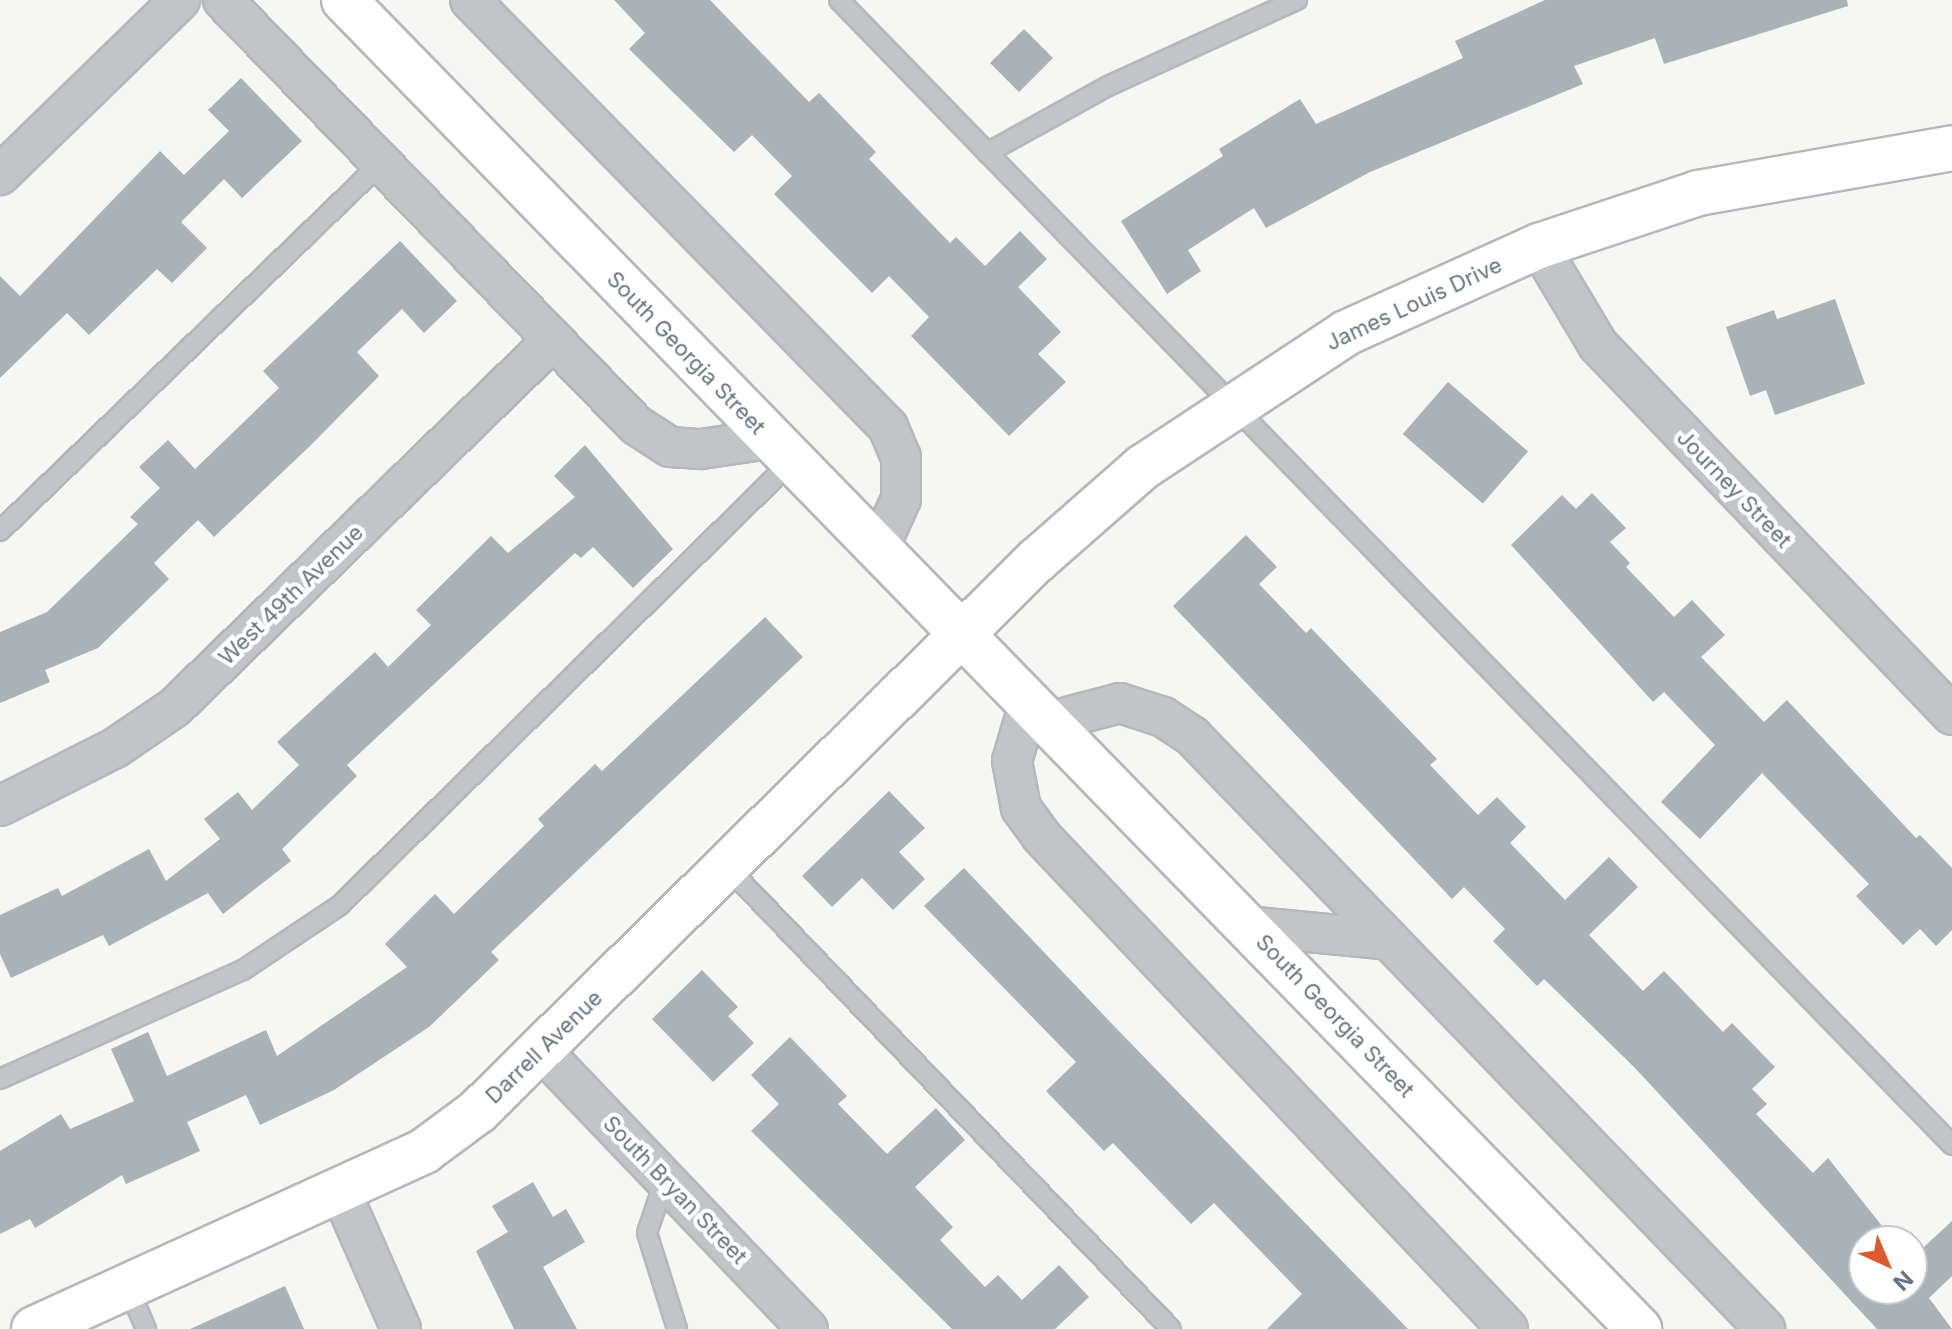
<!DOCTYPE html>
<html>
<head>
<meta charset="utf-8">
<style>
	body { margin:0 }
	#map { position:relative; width:1952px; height:1329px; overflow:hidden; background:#f6f6f3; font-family:Inter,sans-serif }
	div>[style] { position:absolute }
	.building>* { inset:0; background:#aab1b7; transform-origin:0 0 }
	.roads { filter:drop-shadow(2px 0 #b4b8bd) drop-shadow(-2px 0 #b4b8bd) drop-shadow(0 2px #b4b8bd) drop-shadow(0 -2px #b4b8bd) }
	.lane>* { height:18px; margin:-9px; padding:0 9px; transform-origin:9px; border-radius:9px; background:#c1c5c8 }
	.street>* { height:38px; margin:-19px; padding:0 19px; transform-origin:19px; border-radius:19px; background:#c1c5c8 }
	.secondary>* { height:44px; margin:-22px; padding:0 22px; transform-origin:22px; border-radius:22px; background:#fff }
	span { translate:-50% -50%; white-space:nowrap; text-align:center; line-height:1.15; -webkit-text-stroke:8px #fff; paint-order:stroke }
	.street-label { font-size:22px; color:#667583 }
	.north { position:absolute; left:1848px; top:1225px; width:80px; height:80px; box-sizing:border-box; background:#fff; border:2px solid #c2c8cd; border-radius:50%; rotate:136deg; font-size:22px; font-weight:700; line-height:32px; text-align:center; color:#667583 }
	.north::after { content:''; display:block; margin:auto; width:28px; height:36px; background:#dc5b2d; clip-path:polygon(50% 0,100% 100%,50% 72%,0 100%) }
</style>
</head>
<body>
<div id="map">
	<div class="building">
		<div style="clip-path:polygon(614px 0,710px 0,809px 102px,819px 93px,876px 152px,869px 159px,950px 243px,956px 237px,985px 266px,1020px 231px,1047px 259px,1018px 287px,1061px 332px,1038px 354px,1066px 382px,1009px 436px,911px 336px,929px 317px,889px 276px,872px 293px,774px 194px,792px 176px,752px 135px,734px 152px,629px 49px,645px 33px)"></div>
		<div style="clip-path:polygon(1545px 0,1847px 0,1848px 6px,1664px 64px,1655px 38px,1574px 66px,1583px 84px,1370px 172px,1266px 228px,1254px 208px,1188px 250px,1201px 271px,1167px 294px,1121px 221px,1223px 156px,1219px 149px,1300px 99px,1316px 124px,1463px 58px,1455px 41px)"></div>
		<div style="left:1024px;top:29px;width:41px;height:48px;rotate:45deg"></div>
		<div style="clip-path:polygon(241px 78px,302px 141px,242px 198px,224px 179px,181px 222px,207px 248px,172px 283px,157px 269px,89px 335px,67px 313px,0 378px,0 276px,20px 296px,160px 151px,184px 175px,229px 131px,208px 110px)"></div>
		<div style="clip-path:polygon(400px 241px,457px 301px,424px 333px,402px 309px,357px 352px,379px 376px,310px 446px,214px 537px,198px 520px,154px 563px,169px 579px,98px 648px,45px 670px,50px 682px,0 703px,0 632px,47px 612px,138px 524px,130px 517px,160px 488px,139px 467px,168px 440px,195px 469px,279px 388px,263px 371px)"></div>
		<div style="clip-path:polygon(1835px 299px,1865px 384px,1775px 415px,1766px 390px,1750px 396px,1726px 327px,1774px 310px,1777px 319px)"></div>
		<div style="left:1448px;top:382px;width:106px;height:69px;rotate:41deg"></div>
		<div style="clip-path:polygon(585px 445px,673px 549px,633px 588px,593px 547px,581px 558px,575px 553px,347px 765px,357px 776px,282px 849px,291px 861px,223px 914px,208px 893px,109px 946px,103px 935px,11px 978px,0 954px,0 915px,58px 888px,62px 896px,149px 849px,166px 881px,220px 839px,204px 819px,238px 792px,252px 810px,299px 765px,277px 742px,375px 652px,388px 667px,431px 625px,416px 610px,491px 536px,508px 553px,575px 497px,554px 476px)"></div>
		<div style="clip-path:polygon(1592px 493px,1626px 528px,1610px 542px,1630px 563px,1626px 567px,1674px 617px,1692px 600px,1725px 635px,1701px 657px,1764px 722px,1787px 700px,1916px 838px,1920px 835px,1952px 868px,1952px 930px,1936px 946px,1920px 929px,1903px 945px,1856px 896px,1869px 884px,1762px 773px,1700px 839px,1661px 802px,1715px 745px,1664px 692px,1653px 702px,1511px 545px,1562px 495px,1576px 509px)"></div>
		<div style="clip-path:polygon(1246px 535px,1277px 567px,1259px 584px,1306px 633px,1311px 628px,1437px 759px,1430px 765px,1478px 815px,1497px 797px,1526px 827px,1510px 843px,1565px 900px,1609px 857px,1638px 887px,1589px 935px,1643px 991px,1664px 971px,1723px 1032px,1732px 1023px,1775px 1067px,1752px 1089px,1767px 1104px,1756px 1114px,1813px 1173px,1828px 1158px,1894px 1241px,1864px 1241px,1864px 1289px,1912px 1289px,1912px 1258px,1952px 1221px,1952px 1276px,1929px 1298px,1952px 1329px,1877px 1329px,1635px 1068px,1544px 979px,1537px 986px,1493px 941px,1505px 929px,1464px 887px,1452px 899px,1173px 606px)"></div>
		<div style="clip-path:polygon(765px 617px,803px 657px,491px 952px,499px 960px,429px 1027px,334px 1090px,260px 1125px,246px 1095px,187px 1122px,200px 1151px,126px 1184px,122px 1175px,35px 1228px,30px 1219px,0 1234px,0 1151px,61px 1114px,70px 1129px,134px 1101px,111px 1049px,148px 1032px,167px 1076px,266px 1030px,277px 1056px,407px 967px,385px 944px,435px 894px,454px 914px,544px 826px,538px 819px,595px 764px,602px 771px)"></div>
		<div style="clip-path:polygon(889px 791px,925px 828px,899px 852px,925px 879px,893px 910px,862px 878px,832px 907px,802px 876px)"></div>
		<div style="clip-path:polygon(964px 868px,1114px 1026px,1408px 1329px,1267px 1329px,1302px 1294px,1214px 1203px,1191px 1224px,1113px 1143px,1104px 1151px,1046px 1091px,1076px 1062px,924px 906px)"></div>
		<div style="clip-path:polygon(702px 970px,738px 1007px,728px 1016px,754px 1043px,713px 1082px,652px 1019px)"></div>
		<div style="clip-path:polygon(790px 1037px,847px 1096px,838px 1104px,887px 1154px,936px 1108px,965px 1140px,915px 1187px,953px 1227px,940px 1240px,985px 1287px,998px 1275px,1022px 1300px,1059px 1265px,1089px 1297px,1055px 1329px,952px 1329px,751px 1131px,779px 1104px,751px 1075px)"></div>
		<div style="clip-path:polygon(533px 1182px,553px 1217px,566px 1209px,585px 1242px,543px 1267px,577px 1329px,514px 1329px,476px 1251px,508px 1232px,492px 1206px)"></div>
		<div style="clip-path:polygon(285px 1286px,304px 1329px,190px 1329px)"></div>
	</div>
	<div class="roads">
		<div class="lane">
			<div style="left:839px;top:0;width:1597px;rotate:45.81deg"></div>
			<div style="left:987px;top:153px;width:138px;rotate:-29deg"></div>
			<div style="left:1108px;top:86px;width:208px;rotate:-24.5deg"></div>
			<div style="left:0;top:531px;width:528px;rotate:-44deg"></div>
			<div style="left:728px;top:868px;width:639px;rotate:46.14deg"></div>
			<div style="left:0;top:1079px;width:266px;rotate:-24.2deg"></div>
			<div style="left:243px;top:970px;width:117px;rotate:-33.8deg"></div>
			<div style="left:340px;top:905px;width:634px;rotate:-44.49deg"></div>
			<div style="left:665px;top:1180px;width:56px;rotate:108.8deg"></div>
			<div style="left:647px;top:1233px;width:101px;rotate:72.6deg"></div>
			<div style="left:128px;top:1287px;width:46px;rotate:66.8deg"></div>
		</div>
		<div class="street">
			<div style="left:223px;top:0;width:593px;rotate:45.82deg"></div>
			<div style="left:636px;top:425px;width:40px;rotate:32.9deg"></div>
			<div style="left:670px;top:447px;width:31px;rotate:4deg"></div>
			<div style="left:701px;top:449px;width:69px;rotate:-8.4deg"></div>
			<div style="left:470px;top:0;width:598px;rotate:45.61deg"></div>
			<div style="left:888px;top:427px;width:33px;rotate:67deg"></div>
			<div style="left:901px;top:457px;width:42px;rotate:90deg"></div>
			<div style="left:901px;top:499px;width:56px;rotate:114.3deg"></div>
			<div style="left:0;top:175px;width:251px;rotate:-44.2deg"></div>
			<div style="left:1539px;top:246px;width:115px;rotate:59.2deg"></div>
			<div style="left:1598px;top:345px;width:512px;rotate:46.27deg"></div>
			<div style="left:1029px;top:703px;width:60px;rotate:106.3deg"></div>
			<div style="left:1012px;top:761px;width:48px;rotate:79.2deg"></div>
			<div style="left:1021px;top:808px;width:34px;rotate:54deg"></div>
			<div style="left:1041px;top:836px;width:679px;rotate:46.55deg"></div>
			<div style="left:1048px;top:722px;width:74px;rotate:-14.8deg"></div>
			<div style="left:1120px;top:703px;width:45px;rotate:18deg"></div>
			<div style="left:1163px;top:717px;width:35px;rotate:33deg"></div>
			<div style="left:1192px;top:736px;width:825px;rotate:45.98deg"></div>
			<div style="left:0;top:806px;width:129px;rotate:-26.8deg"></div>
			<div style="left:115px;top:748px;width:73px;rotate:-34.3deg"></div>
			<div style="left:175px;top:707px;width:524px;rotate:-44.15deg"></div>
			<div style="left:1247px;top:926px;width:143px;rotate:5.6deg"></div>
			<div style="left:542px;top:1051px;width:385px;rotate:46.3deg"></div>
			<div style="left:340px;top:1190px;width:152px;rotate:66.3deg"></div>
		</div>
		<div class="secondary">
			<div style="left:344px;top:0;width:1856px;rotate:45.74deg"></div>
			<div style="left:34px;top:1329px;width:429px;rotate:-24.5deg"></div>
			<div style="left:424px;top:1151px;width:67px;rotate:-36.5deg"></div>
			<div style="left:478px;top:1111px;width:785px;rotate:-44.59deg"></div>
			<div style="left:1037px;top:560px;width:141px;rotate:-41.3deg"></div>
			<div style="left:1143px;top:467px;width:243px;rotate:-33.4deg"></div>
			<div style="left:1346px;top:333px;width:212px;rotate:-24.3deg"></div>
			<div style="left:1539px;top:246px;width:168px;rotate:-18.4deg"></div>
			<div style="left:1698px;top:193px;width:258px;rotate:-10deg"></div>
		</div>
	</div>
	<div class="street-label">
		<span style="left:1414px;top:304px;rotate:-25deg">James Louis Drive</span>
		<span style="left:686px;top:353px;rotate:46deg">South Georgia Street</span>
		<span style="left:1734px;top:489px;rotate:46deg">Journey Street</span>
		<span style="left:291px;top:595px;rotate:-44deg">West 49th Avenue</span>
		<span style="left:1335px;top:1016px;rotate:46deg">South Georgia Street</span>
		<span style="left:544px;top:1047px;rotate:-44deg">Darrell Avenue</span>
		<span style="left:675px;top:1190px;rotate:46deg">South Bryan Street</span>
	</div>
	<div class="north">N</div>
</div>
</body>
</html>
